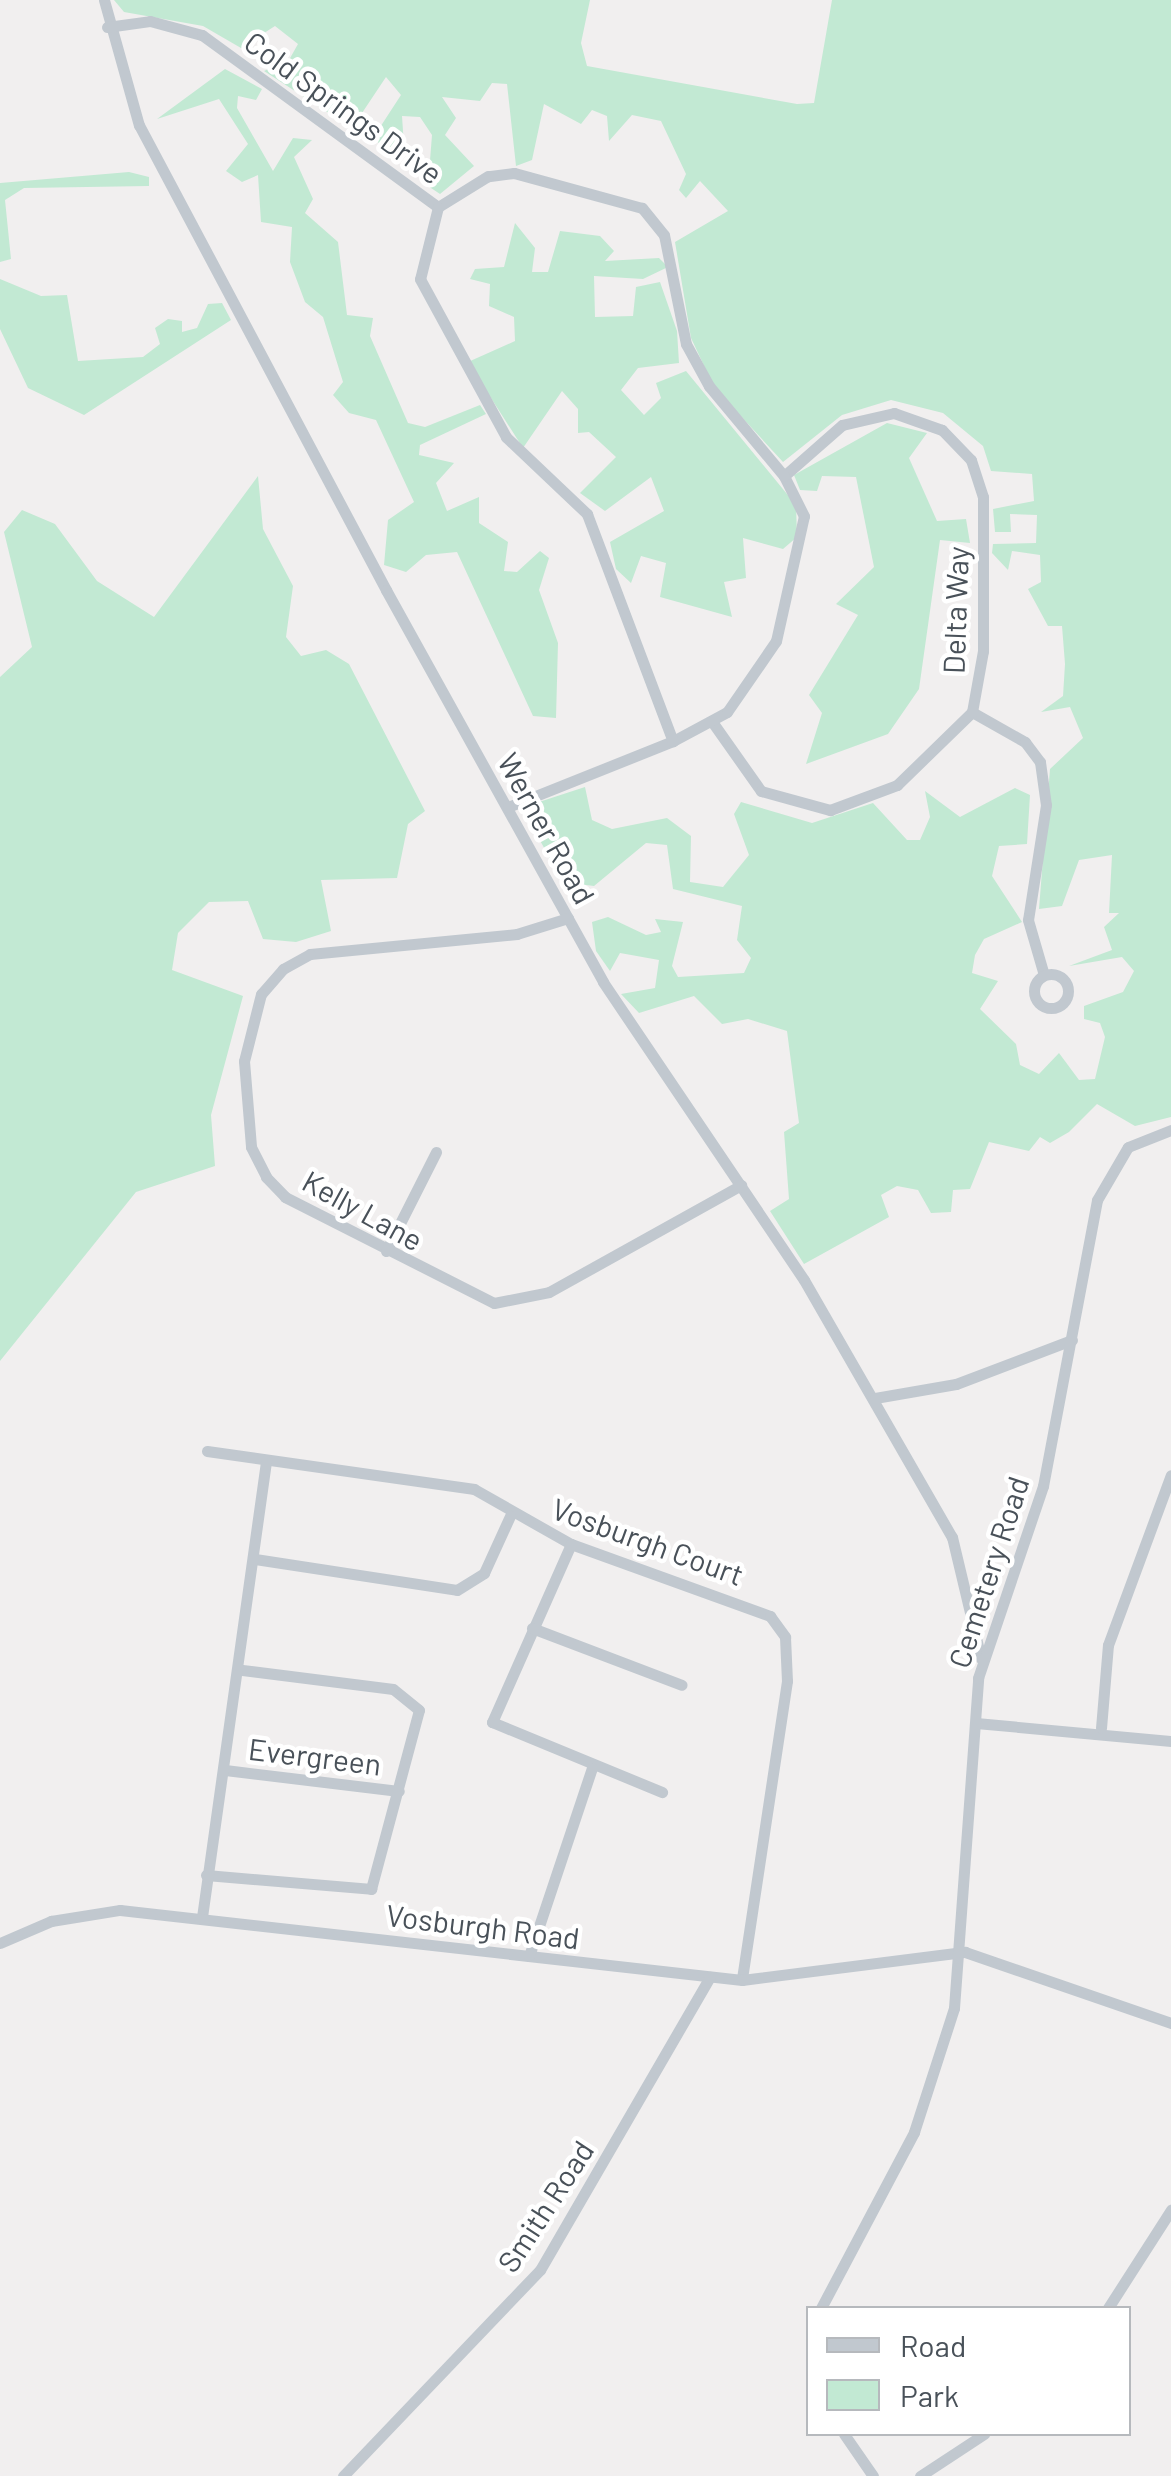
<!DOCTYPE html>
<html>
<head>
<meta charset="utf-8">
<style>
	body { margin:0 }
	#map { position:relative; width:1171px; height:2476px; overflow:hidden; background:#f1efef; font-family:Barlow,sans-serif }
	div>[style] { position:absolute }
	.green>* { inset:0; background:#c2e9d3 }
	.minor>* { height:11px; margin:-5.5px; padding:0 5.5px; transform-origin:5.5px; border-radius:5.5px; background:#c1c8cf }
	.minor>.ring { margin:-5.5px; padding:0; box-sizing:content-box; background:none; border:11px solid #c1c8cf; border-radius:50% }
	span { translate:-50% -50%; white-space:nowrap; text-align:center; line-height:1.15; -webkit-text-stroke:9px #fff; paint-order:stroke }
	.street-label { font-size:30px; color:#495159 }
	.legend { position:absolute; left:806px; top:2306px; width:325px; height:130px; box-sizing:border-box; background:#fff; border:2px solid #b6b9bd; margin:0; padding:12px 18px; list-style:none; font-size:30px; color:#495159 }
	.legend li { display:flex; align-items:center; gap:20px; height:50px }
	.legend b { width:50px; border:2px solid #b6b9bd }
</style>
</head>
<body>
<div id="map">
	<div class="green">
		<div style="clip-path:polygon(114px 0,590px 0,581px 43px,587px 66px,797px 104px,814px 103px,832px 0,1171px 0,1171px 1117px,1135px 1126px,1097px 1104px,1069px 1132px,1050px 1143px,1040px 1137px,1029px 1151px,989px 1142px,970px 1189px,953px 1190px,951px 1212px,931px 1213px,918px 1190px,897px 1186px,881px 1195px,889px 1217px,804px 1264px,770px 1211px,789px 1199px,784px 1132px,799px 1123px,787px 1031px,748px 1019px,722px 1024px,694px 996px,639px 1013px,621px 994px,655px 988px,659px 960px,620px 953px,610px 971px,596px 951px,592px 922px,608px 917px,646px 935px,661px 932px,655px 919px,683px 922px,672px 966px,678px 977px,744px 973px,751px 958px,737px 940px,742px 906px,673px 889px,667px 845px,646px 843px,594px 886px,563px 882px,527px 817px,536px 803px,585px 787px,592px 820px,612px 829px,667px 818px,691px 836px,690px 882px,723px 887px,749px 855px,734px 814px,741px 802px,812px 823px,873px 803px,907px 840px,920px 840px,930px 817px,925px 791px,960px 817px,1015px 788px,1030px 795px,1027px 844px,999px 846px,992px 876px,1022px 922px,984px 939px,975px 955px,972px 973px,998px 981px,980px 1009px,1016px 1044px,1020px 1065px,1039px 1074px,1059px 1053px,1079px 1080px,1095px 1079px,1105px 1037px,1100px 1023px,1084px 1019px,1084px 1006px,1123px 992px,1134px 971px,1122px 957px,1069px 966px,1112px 950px,1104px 927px,1119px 913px,1109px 913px,1112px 855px,1079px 860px,1062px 906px,1039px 909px,1050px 769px,1083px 738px,1070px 707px,1041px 712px,1063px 696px,1065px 664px,1062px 626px,1048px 626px,1028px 589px,1041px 582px,1040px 555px,1012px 551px,1008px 570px,992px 553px,993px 544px,1036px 543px,1037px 515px,1010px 514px,1011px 532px,995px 532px,993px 509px,1034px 501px,1032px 474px,991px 471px,983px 446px,943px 413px,891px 400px,842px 415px,783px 462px,714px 387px,691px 338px,675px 242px,728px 211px,700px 181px,686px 198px,679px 190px,686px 174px,661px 121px,632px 115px,609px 141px,607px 116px,592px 110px,581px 124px,544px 104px,532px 160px,516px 166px,507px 84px,492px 83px,480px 101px,442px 97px,456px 118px,445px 135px,474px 166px,440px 194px,428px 186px,432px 135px,420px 117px,402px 116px,404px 146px,393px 155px,373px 138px,401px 95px,386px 77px,352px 128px,264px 71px,289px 60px,298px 44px,275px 26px,241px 48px,203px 26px,124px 12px)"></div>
		<div style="clip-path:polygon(225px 69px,262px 89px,256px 100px,238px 96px,237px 108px,273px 171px,293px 138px,312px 140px,294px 157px,313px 199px,305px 213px,338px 242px,347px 315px,373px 318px,370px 336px,408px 423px,425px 427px,480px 405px,486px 414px,420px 445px,419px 455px,454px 463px,436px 483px,447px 511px,479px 497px,479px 523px,508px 542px,504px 571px,517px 572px,540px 551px,549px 558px,539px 590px,558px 643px,556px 718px,533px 716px,457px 552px,426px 555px,406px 572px,384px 565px,388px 520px,414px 502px,376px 420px,349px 413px,333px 395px,343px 382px,323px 317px,305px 302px,290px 262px,292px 227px,261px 222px,258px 175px,242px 182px,226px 171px,248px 144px,219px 99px,157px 119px)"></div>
		<div style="clip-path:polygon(129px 172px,149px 177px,149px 186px,24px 188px,5px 200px,11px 259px,0 262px,0 183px)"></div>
		<div style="clip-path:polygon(515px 223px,535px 248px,532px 272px,548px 272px,560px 231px,600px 236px,614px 251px,605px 261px,659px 258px,668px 267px,643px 279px,594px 276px,595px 317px,633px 316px,636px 287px,660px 282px,677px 331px,679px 363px,638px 368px,621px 390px,644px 415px,661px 398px,656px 383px,686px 371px,796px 505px,797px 537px,783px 549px,743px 538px,746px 578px,724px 582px,732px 617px,660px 597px,666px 563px,641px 556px,631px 583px,616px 569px,610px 542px,664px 511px,651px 477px,605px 511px,580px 493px,616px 457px,589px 432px,578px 433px,578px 409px,562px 391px,523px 448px,468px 362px,515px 341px,514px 317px,489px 306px,490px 284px,470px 279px,475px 269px,504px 267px)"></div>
		<div style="clip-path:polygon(0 279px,41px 296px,67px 295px,78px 361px,143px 357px,160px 344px,155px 328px,168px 319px,182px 321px,182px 332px,197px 328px,208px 304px,222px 303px,231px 320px,84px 415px,28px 388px,0 329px)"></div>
		<div style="clip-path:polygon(887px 423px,927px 433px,909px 458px,937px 521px,966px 519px,970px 543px,940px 540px,919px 689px,888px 734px,806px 764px,822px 713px,809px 695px,858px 615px,836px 604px,874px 567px,856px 477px,822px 476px,817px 491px,800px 490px,794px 475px)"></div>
		<div style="clip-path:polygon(258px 476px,263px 529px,293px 586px,286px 637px,301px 656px,326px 650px,349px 664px,425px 811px,408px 824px,397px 878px,321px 880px,331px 931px,296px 942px,263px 939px,248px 901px,209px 902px,178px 933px,172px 970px,243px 996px,211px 1115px,215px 1166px,136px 1192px,0 1361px,0 677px,32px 647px,4px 532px,22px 510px,55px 524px,97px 581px,154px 617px)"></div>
	</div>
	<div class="minor">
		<div style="left:104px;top:0;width:130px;rotate:74.4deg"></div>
		<div style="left:139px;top:125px;width:527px;rotate:62.02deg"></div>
		<div style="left:386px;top:590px;width:448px;rotate:61deg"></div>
		<div style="left:603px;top:982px;width:359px;rotate:56deg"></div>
		<div style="left:804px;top:1280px;width:297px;rotate:60.1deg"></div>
		<div style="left:952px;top:1537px;width:125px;rotate:76.6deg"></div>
		<div style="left:107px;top:27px;width:43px;rotate:-7.9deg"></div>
		<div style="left:150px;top:21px;width:54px;rotate:15.1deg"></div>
		<div style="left:202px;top:35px;width:292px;rotate:36.1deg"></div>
		<div style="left:972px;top:712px;width:61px;rotate:29.5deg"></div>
		<div style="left:1025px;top:742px;width:25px;rotate:53deg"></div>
		<div style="left:1040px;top:762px;width:43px;rotate:82.1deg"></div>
		<div style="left:1046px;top:805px;width:116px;rotate:98.9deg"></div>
		<div style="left:1028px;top:920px;width:57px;rotate:73.8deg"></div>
		<div style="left:713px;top:723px;width:83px;rotate:54.8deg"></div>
		<div style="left:761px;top:791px;width:72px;rotate:15.4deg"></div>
		<div style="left:830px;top:810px;width:72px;rotate:-20.5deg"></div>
		<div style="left:897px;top:785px;width:105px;rotate:-44.2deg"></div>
		<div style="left:972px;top:712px;width:62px;rotate:-79.8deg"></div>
		<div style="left:983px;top:651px;width:154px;rotate:-90deg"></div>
		<div style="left:983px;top:497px;width:39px;rotate:-108deg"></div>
		<div style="left:971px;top:460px;width:42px;rotate:-134deg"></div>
		<div style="left:942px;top:430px;width:51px;rotate:-160.5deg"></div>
		<div style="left:894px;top:413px;width:53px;rotate:167deg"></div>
		<div style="left:842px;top:425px;width:77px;rotate:138.7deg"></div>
		<div style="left:508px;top:807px;width:178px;rotate:-21.8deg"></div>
		<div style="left:673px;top:741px;width:61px;rotate:-28.2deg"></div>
		<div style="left:727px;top:712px;width:86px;rotate:-55.4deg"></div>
		<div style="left:776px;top:641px;width:128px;rotate:-77.4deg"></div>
		<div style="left:804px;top:516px;width:45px;rotate:-116.6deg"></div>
		<div style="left:784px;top:476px;width:117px;rotate:-129.8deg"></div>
		<div style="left:709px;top:386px;width:48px;rotate:-118.7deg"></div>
		<div style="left:686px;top:344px;width:111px;rotate:-101.4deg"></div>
		<div style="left:664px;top:235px;width:35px;rotate:-129deg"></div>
		<div style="left:642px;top:208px;width:133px;rotate:-164.7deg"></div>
		<div style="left:514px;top:173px;width:26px;rotate:173deg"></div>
		<div style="left:488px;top:176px;width:59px;rotate:148.2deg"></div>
		<div style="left:438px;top:207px;width:74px;rotate:104deg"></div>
		<div style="left:420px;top:279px;width:180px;rotate:61.4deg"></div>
		<div style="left:506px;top:437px;width:112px;rotate:43.5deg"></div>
		<div style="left:587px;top:514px;width:243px;rotate:69.3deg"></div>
		<div style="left:568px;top:918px;width:53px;rotate:162.6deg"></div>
		<div style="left:517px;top:934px;width:208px;rotate:174.5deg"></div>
		<div style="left:310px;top:954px;width:31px;rotate:151deg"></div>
		<div style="left:283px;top:969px;width:33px;rotate:131deg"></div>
		<div style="left:261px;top:994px;width:69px;rotate:104.2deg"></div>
		<div style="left:244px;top:1061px;width:86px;rotate:85.3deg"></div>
		<div style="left:251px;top:1147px;width:34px;rotate:63deg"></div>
		<div style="left:266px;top:1177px;width:28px;rotate:46deg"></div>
		<div style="left:285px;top:1197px;width:234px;rotate:26.9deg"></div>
		<div style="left:494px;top:1303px;width:56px;rotate:-11.3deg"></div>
		<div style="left:549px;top:1292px;width:220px;rotate:-29.1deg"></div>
		<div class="ring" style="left:1034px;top:974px;width:23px;height:23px"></div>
		<div style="left:386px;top:1251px;width:111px;rotate:-63.2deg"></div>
		<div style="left:875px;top:1398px;width:82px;rotate:-9.8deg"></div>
		<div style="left:956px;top:1384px;width:124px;rotate:-20.8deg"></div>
		<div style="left:207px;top:1451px;width:270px;rotate:8.1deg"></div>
		<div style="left:474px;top:1489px;width:112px;rotate:29.6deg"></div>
		<div style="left:571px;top:1544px;width:212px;rotate:19.9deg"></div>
		<div style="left:770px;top:1616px;width:26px;rotate:54deg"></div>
		<div style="left:785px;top:1637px;width:44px;rotate:87.4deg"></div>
		<div style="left:787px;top:1681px;width:302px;rotate:98.6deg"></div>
		<div style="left:571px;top:1544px;width:195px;rotate:113.9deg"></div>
		<div style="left:492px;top:1722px;width:184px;rotate:22.4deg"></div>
		<div style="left:255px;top:1559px;width:204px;rotate:8.7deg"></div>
		<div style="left:457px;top:1590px;width:32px;rotate:-32deg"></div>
		<div style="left:484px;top:1573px;width:63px;rotate:-65.5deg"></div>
		<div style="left:532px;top:1628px;width:160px;rotate:20.8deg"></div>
		<div style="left:976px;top:1723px;width:196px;rotate:5.3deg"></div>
		<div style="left:1101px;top:1728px;width:83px;rotate:-85.2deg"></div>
		<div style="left:1108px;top:1645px;width:181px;rotate:-69.7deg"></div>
		<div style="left:225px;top:1770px;width:175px;rotate:6.9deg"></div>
		<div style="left:206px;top:1875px;width:166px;rotate:4.8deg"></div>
		<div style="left:371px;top:1889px;width:185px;rotate:-75deg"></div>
		<div style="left:419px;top:1710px;width:33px;rotate:-141deg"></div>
		<div style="left:393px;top:1689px;width:152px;rotate:-172.8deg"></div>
		<div style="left:202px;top:1917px;width:461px;rotate:-82deg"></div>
		<div style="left:0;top:1943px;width:56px;rotate:-23.3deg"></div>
		<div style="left:51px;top:1921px;width:70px;rotate:-9.1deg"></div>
		<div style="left:120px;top:1910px;width:626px;rotate:6.42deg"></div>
		<div style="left:742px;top:1980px;width:225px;rotate:-7.2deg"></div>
		<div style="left:965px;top:1952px;width:218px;rotate:19deg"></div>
		<div style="left:529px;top:1956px;width:198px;rotate:-71.5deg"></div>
		<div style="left:821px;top:2308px;width:199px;rotate:-62.1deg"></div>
		<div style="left:914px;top:2132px;width:130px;rotate:-72.1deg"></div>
		<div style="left:954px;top:2008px;width:331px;rotate:-85.8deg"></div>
		<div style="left:978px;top:1678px;width:203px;rotate:-71.3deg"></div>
		<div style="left:1043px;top:1486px;width:291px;rotate:-79.3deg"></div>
		<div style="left:1097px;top:1200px;width:61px;rotate:-59.7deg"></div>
		<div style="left:1128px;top:1147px;width:46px;rotate:-21.6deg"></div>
		<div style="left:1108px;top:2308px;width:117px;rotate:-57.3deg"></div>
		<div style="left:844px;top:2434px;width:51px;rotate:55.4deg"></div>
		<div style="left:343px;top:2476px;width:285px;rotate:-46.3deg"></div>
		<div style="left:540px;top:2270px;width:339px;rotate:-59.9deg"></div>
		<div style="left:920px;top:2476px;width:77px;rotate:-33.3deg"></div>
	</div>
	<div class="street-label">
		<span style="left:344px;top:107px;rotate:36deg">Cold Springs Drive</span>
		<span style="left:955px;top:610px;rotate:-88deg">Delta Way</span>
		<span style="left:547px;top:828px;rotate:61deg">Werner Road</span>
		<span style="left:363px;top:1210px;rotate:29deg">Kelly Lane</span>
		<span style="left:648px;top:1541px;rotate:20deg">Vosburgh Court</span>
		<span style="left:988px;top:1572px;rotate:-72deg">Cemetery Road</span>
		<span style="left:315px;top:1756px;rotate:7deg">Evergreen</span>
		<span style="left:483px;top:1926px;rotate:7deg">Vosburgh Road</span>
		<span style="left:545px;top:2206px;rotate:-57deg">Smith Road</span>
	</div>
	<ul class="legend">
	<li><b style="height:12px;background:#c1c8cf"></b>Road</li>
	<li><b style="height:28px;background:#c2e9d3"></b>Park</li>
	</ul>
</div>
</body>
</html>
